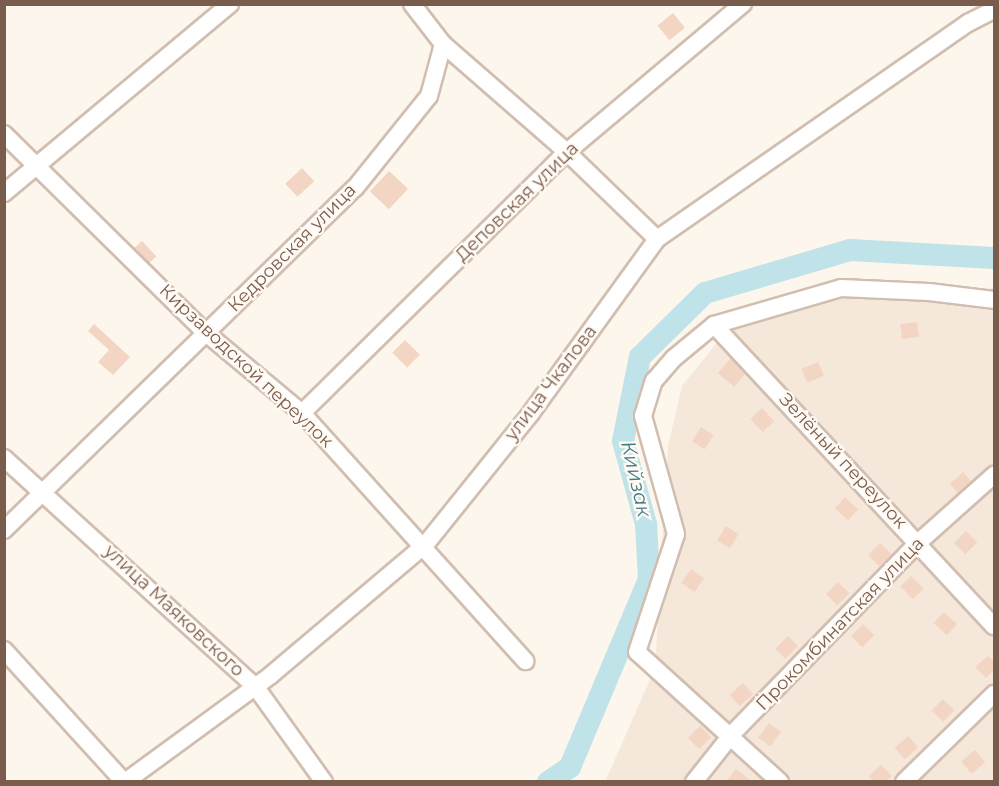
<!DOCTYPE html>
<html>
<head>
<meta charset="utf-8">
<style>
	body { margin:0 }
	#map { position:relative; width:999px; height:786px; overflow:hidden; background:#fdf6ec; font-family:Montserrat,sans-serif }
	div>[style] { position:absolute }
	.residential>* { inset:0; background:#f5e8da }
	.river>* { height:22px; margin:-11px; padding:0 11px; transform-origin:11px; border-radius:11px; background:#bfe3e8 }
	.building>* { inset:0; background:#f3d5c3; transform-origin:0 0 }
	.roads { filter:drop-shadow(2px 0 #d1beb0) drop-shadow(-2px 0 #d1beb0) drop-shadow(0 2px #d1beb0) drop-shadow(0 -2px #d1beb0) }
	.minor>* { height:16px; margin:-8px; padding:0 8px; transform-origin:8px; border-radius:8px; background:#fff }
	span { translate:-50% -50%; white-space:nowrap; text-align:center; line-height:1.15; -webkit-text-stroke:4.5px #fffaf3; paint-order:stroke }
	.street-label { font-size:18px; color:#7a5c4d }
	.water-label { font-size:20px; color:#437c86; font-style:italic }
	.frame { position:absolute; inset:0; border:6px solid #7a5c4d; pointer-events:none }
</style>
</head>
<body>
<div id="map">
	<div class="residential">
		<div style="clip-path:polygon(994px 288px,994px 781px,605px 782px,655px 668px,668px 446px,682px 386px,728px 329px,851px 296px)"></div>
	</div>
	<div class="river">
		<div style="left:548px;top:782px;width:27px;rotate:-34deg"></div>
		<div style="left:570px;top:767px;width:204px;rotate:-67.2deg"></div>
		<div style="left:649px;top:579px;width:55px;rotate:-93.1deg"></div>
		<div style="left:646px;top:524px;width:86px;rotate:-105.5deg"></div>
		<div style="left:623px;top:441px;width:86px;rotate:-78.6deg"></div>
		<div style="left:640px;top:357px;width:91px;rotate:-44.6deg"></div>
		<div style="left:705px;top:293px;width:151px;rotate:-16.5deg"></div>
		<div style="left:850px;top:250px;width:144px;rotate:3.2deg"></div>
	</div>
	<div class="building">
		<div style="left:673px;top:13px;width:19px;height:20px;rotate:51deg"></div>
		<div style="left:302px;top:168px;width:18px;height:23px;rotate:47deg"></div>
		<div style="left:389px;top:171px;width:26px;height:28px;rotate:43deg"></div>
		<div style="left:142px;top:241px;width:21px;height:10px;rotate:47deg"></div>
		<div style="left:917px;top:322px;width:15px;height:17px;rotate:82deg"></div>
		<div style="clip-path:polygon(94px 324px,130px 357px,113px 375px,98px 362px,109px 350px,88px 331px)"></div>
		<div style="left:405px;top:340px;width:21px;height:18px;rotate:45deg"></div>
		<div style="clip-path:polygon(731px 358px,745px 374px,734px 387px,718px 373px)"></div>
		<div style="left:818px;top:362px;width:15px;height:18px;rotate:67deg"></div>
		<div style="left:762px;top:408px;width:18px;height:16px;rotate:47deg"></div>
		<div style="left:701px;top:427px;width:15px;height:17px;rotate:32deg"></div>
		<div style="left:963px;top:472px;width:12px;height:18px;rotate:48deg"></div>
		<div style="left:845px;top:497px;width:18px;height:15px;rotate:43deg"></div>
		<div style="left:726px;top:526px;width:15px;height:17px;rotate:32deg"></div>
		<div style="left:966px;top:531px;width:16px;height:17px;rotate:45deg"></div>
		<div style="left:880px;top:543px;width:16px;height:17px;rotate:45deg"></div>
		<div style="left:691px;top:569px;width:16px;height:17px;rotate:35deg"></div>
		<div style="left:911px;top:576px;width:18px;height:15px;rotate:45deg"></div>
		<div style="left:838px;top:582px;width:16px;height:17px;rotate:45deg"></div>
		<div style="left:944px;top:612px;width:18px;height:15px;rotate:43deg"></div>
		<div style="left:863px;top:624px;width:16px;height:17px;rotate:45deg"></div>
		<div style="left:788px;top:636px;width:14px;height:18px;rotate:45deg"></div>
		<div style="clip-path:polygon(988px 656px,994px 662px,994px 670px,986px 678px,975px 667px)"></div>
		<div style="left:743px;top:683px;width:15px;height:18px;rotate:48deg"></div>
		<div style="left:943px;top:699px;width:16px;height:16px;rotate:45deg"></div>
		<div style="left:769px;top:723px;width:15px;height:18px;rotate:37deg"></div>
		<div style="left:700px;top:726px;width:16px;height:17px;rotate:45deg"></div>
		<div style="left:908px;top:736px;width:15px;height:18px;rotate:48deg"></div>
		<div style="left:975px;top:750px;width:16px;height:18px;rotate:50deg"></div>
		<div style="clip-path:polygon(881px 765px,892px 776px,885px 782px,873px 782px,869px 776px)"></div>
		<div style="clip-path:polygon(736px 769px,753px 782px,726px 782px)"></div>
	</div>
	<div class="roads">
		<div class="minor">
			<div style="left:412px;top:4px;width:51px;rotate:52.2deg"></div>
			<div style="left:443px;top:44px;width:164px;rotate:41.1deg"></div>
			<div style="left:567px;top:152px;width:125px;rotate:44deg"></div>
			<div style="left:4px;top:134px;width:284px;rotate:44.6deg"></div>
			<div style="left:206px;top:333px;width:125px;rotate:39.8deg"></div>
			<div style="left:302px;top:413px;width:334px;rotate:48deg"></div>
			<div style="left:4px;top:193px;width:295px;rotate:-39.9deg"></div>
			<div style="left:714px;top:325px;width:411px;rotate:47.1deg"></div>
			<div style="left:302px;top:413px;width:372px;rotate:-44.6deg"></div>
			<div style="left:567px;top:152px;width:230px;rotate:-40.1deg"></div>
			<div style="left:4px;top:458px;width:339px;rotate:42.3deg"></div>
			<div style="left:255px;top:686px;width:118px;rotate:54.3deg"></div>
			<div style="left:4px;top:530px;width:490px;rotate:-44.3deg"></div>
			<div style="left:355px;top:188px;width:118px;rotate:-51.2deg"></div>
			<div style="left:429px;top:96px;width:54px;rotate:-74.9deg"></div>
			<div style="left:4px;top:650px;width:178px;rotate:47.7deg"></div>
			<div style="left:125px;top:782px;width:181px;rotate:-36.2deg"></div>
			<div style="left:271px;top:675px;width:202px;rotate:-40.2deg"></div>
			<div style="left:425px;top:545px;width:169px;rotate:-51.2deg"></div>
			<div style="left:531px;top:413px;width:215px;rotate:-54.1deg"></div>
			<div style="left:657px;top:239px;width:379px;rotate:-34.8deg"></div>
			<div style="left:968px;top:23px;width:29px;rotate:-27deg"></div>
			<div style="left:694px;top:782px;width:61px;rotate:-51.6deg"></div>
			<div style="left:732px;top:734px;width:268px;rotate:-45.8deg"></div>
			<div style="left:919px;top:542px;width:101px;rotate:-41.8deg"></div>
			<div style="left:780px;top:782px;width:193px;rotate:-137.7deg"></div>
			<div style="left:637px;top:652px;width:124px;rotate:-71.7deg"></div>
			<div style="left:676px;top:534px;width:123px;rotate:-105.6deg"></div>
			<div style="left:643px;top:416px;width:37px;rotate:-73deg"></div>
			<div style="left:654px;top:381px;width:30px;rotate:-49deg"></div>
			<div style="left:674px;top:358px;width:52px;rotate:-39.5deg"></div>
			<div style="left:714px;top:325px;width:132px;rotate:-16.2deg"></div>
			<div style="left:841px;top:288px;width:88px;rotate:2.6deg"></div>
			<div style="left:929px;top:292px;width:65px;rotate:7deg"></div>
			<div style="left:904px;top:782px;width:126px;rotate:-44.4deg"></div>
		</div>
	</div>
	<div class="street-label">
		<span style="left:517px;top:202px;rotate:-44deg">Деповская улица</span>
		<span style="left:292px;top:248px;rotate:-45deg">Кедровская улица</span>
		<span style="left:246px;top:366px;rotate:43deg">Кирзаводской переулок</span>
		<span style="left:551px;top:383px;rotate:-53deg">улица Чкалова</span>
		<span style="left:843px;top:461px;rotate:47deg">Зелёный переулок</span>
		<span style="left:174px;top:611px;rotate:43deg">улица Маяковского</span>
		<span style="left:840px;top:624px;rotate:-46deg">Прокомбинатская улица</span>
	</div>
	<div class="water-label">
		<span style="left:636px;top:479px;rotate:77deg">Кийзак</span>
	</div>
	<div class="frame"></div>
</div>
</body>
</html>
